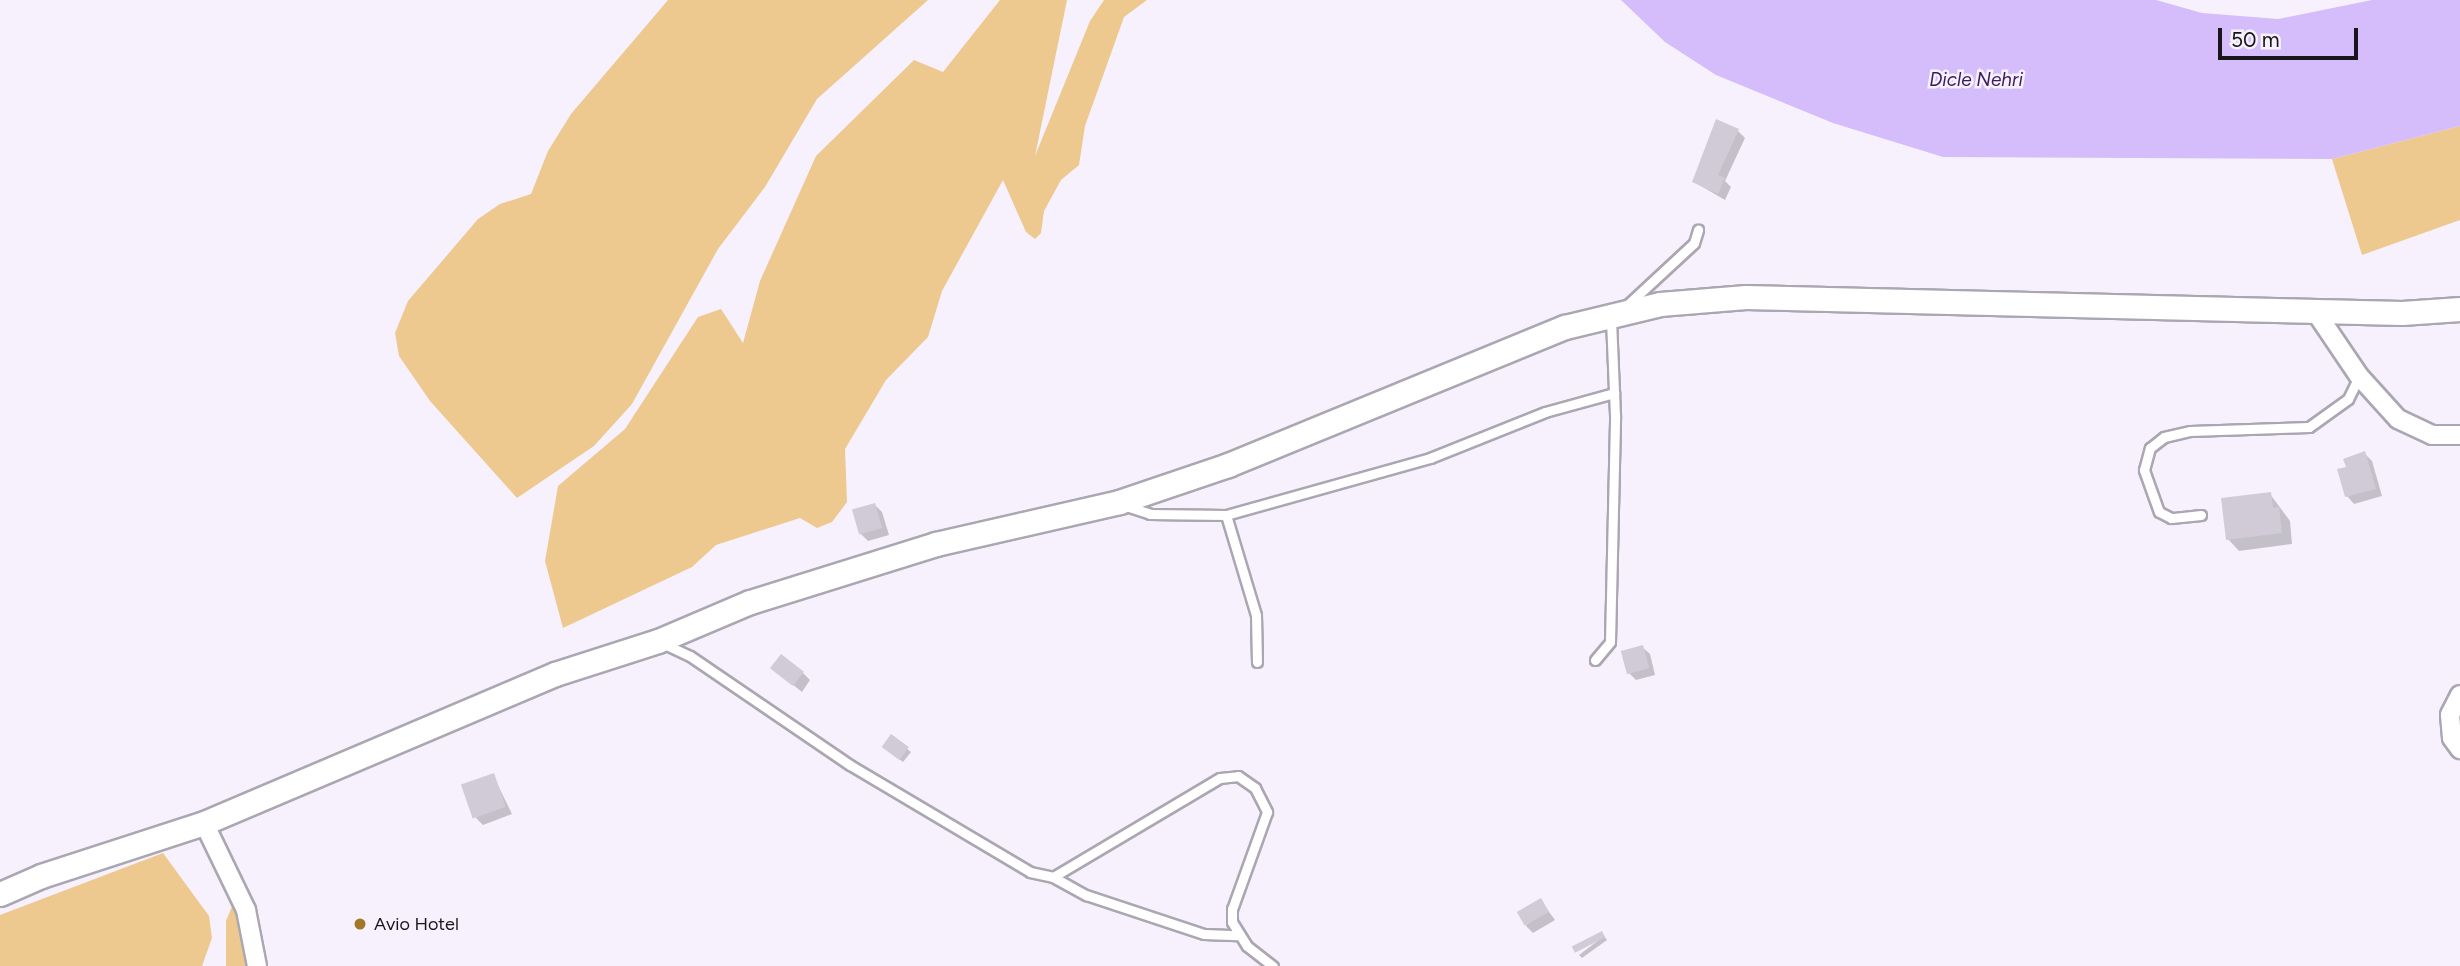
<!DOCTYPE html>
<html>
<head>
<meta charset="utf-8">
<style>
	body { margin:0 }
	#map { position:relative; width:2460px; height:966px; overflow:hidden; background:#f6f1fd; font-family:Figtree,sans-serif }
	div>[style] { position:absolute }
	.green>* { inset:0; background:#eec98f }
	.water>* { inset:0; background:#d5bcfa }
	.shadow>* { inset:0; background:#0003 }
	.building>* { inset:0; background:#d0cbd7; transform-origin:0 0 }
	.roads { filter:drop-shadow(2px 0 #aba7b2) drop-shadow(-2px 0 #aba7b2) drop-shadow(0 2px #aba7b2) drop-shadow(0 -2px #aba7b2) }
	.service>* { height:9px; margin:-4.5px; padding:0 4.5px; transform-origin:4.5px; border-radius:4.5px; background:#fff }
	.minor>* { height:18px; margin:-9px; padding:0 9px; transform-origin:9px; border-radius:9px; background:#fff }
	.tertiary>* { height:23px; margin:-11.5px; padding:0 11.5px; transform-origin:11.5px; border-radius:11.5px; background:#fff }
	.dots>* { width:19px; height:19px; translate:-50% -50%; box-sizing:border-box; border:4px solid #f6f1fd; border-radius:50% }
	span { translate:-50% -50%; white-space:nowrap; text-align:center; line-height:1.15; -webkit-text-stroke:5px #f6f1fd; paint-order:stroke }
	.poi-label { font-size:18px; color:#18161a }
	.left { translate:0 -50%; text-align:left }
	.water-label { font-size:19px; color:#3d1a60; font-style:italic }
	.scale { position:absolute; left:2218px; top:28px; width:140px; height:32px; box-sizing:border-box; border:4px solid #18161a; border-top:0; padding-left:9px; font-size:21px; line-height:24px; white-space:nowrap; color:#18161a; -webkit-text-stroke:5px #f6f1fd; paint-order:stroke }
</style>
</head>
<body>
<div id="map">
	<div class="green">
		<div style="clip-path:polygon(668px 0,928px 0,817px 99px,765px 187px,718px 249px,632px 404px,594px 446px,517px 498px,430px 401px,399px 356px,395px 333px,408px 301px,478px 219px,500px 204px,531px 194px,548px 151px,571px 114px)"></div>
		<div style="clip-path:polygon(1000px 0,1067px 0,1035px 156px,1090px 21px,1104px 0,1147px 0,1124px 17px,1085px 126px,1079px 165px,1061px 180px,1044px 211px,1041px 233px,1035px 239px,1026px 232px,1003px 180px,942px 291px,928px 337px,886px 380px,845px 449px,847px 502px,832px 522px,817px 528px,800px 518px,716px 545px,692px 567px,563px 628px,545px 561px,558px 486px,625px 429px,698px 317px,721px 309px,743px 343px,760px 281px,816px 156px,914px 60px,943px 72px)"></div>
		<div style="clip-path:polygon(2460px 126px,2460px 220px,2362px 255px,2332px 159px)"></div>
		<div style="clip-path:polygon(163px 853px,209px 916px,212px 938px,202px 966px,0 966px,0 915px)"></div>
		<div style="clip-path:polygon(233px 904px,238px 918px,249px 966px,226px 966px,226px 921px)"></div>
	</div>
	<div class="water">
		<div style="clip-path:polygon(1621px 0,2156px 0,2202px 13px,2278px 19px,2372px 0,2460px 0,2460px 126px,2332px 159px,1943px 157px,1833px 123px,1716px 75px,1665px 42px)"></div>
	</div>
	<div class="shadow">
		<div style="clip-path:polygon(1738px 131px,1745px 138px,1725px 181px,1731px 187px,1725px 200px,1694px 182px)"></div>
		<div style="clip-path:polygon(2365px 454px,2372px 461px,2382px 496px,2354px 504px,2347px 496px,2348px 469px)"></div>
		<div style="clip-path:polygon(2270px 494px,2290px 521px,2292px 544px,2239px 551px,2228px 539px)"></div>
		<div style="clip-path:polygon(875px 505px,882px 512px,889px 535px,868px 541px,861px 534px,854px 510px)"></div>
		<div style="clip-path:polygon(1642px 647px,1650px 654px,1655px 675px,1636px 680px,1629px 673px)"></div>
		<div style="clip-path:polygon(772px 668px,803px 673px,810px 680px,802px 692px)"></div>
		<div style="clip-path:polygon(892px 737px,911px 752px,903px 762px,887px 750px)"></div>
		<div style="clip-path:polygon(493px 775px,512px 814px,483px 825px,476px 818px)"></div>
		<div style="clip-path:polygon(1541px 901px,1555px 920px,1533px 933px,1526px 926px)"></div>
		<div style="clip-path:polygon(1604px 936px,1607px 940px,1582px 958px,1579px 955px)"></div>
	</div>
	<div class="building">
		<div style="clip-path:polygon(1716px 119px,1739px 129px,1718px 175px,1725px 178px,1718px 194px,1692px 182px)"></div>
		<div style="clip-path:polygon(2365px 451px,2376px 489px,2345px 497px,2337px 469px,2346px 467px,2343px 459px)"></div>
		<div style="clip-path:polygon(2271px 492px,2273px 508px,2279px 507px,2282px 533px,2226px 540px,2221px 498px)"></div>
		<div style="left:875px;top:503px;width:26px;height:24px;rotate:74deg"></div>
		<div style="left:1643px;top:645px;width:24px;height:23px;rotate:75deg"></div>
		<div style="left:781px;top:654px;width:29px;height:18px;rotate:38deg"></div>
		<div style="left:891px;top:734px;width:22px;height:16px;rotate:36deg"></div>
		<div style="left:494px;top:773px;width:36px;height:35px;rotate:71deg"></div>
		<div style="left:1541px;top:898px;width:16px;height:28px;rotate:60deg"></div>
		<div style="left:1602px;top:931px;width:7px;height:34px;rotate:63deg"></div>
	</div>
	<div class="roads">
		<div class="service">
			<div style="left:1625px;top:307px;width:94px;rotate:-42.8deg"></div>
			<div style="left:1694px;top:243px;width:14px;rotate:-73deg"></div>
			<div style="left:1123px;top:505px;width:28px;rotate:18deg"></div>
			<div style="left:1150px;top:514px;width:76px;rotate:0.8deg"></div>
			<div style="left:1226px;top:515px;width:104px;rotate:73.3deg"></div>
			<div style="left:1256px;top:615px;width:47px;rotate:88.8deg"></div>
			<div style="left:1226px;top:515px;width:212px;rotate:-15.6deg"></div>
			<div style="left:1430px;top:458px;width:124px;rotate:-21.8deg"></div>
			<div style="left:1545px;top:412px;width:72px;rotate:-15.4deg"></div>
			<div style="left:2201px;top:515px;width:30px;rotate:174deg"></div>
			<div style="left:2171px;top:518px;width:13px;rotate:-153deg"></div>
			<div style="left:2159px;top:512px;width:45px;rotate:-109.7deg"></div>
			<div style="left:2144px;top:470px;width:23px;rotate:-75deg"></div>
			<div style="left:2150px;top:448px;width:18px;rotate:-38deg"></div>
			<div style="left:2164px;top:437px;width:27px;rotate:-13deg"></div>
			<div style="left:2190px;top:431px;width:119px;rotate:-1.9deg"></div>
			<div style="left:2309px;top:427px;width:48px;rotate:-35.7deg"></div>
			<div style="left:2348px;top:399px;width:25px;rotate:-64deg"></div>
			<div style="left:662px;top:643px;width:31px;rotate:25deg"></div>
			<div style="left:690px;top:656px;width:194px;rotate:34.3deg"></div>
			<div style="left:850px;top:765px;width:209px;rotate:30.7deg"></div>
			<div style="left:1030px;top:872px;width:24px;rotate:12deg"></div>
			<div style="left:1053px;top:877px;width:194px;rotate:-30.7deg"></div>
			<div style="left:1220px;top:778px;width:18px;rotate:-6deg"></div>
			<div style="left:1238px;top:776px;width:21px;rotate:35deg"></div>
			<div style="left:1255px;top:788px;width:27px;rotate:63deg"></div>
			<div style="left:1267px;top:812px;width:103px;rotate:109.8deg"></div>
			<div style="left:1232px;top:909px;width:13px;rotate:90deg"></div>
			<div style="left:1232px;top:922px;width:28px;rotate:58deg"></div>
			<div style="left:1247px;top:946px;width:33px;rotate:38deg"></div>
			<div style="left:1595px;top:660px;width:23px;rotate:-50deg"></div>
			<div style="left:1610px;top:642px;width:227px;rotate:-88.7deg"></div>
			<div style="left:1615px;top:415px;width:97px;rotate:-92.4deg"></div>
			<div style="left:1053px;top:877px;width:38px;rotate:29deg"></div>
			<div style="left:1086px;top:895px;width:124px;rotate:18.3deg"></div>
			<div style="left:1204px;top:934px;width:33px;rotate:2deg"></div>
		</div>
		<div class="minor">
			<div style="left:2315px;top:311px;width:78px;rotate:55.9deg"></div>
			<div style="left:2359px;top:376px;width:58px;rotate:47.8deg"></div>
			<div style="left:2398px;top:419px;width:38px;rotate:25deg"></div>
			<div style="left:2432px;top:435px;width:28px"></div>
			<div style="left:2460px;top:695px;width:22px;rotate:117deg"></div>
			<div style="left:2450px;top:715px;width:23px;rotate:85deg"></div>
			<div style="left:2452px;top:738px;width:14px;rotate:54deg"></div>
			<div style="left:204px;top:823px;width:97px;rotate:64.2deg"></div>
			<div style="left:246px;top:910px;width:57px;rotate:78.9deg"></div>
		</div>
		<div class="tertiary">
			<div style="left:0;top:894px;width:45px;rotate:-23.7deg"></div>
			<div style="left:41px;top:876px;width:171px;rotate:-18deg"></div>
			<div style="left:204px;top:823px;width:381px;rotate:-23deg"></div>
			<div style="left:555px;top:674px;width:108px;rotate:-17.8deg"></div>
			<div style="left:658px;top:641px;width:100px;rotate:-23deg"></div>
			<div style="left:750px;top:602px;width:195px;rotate:-17.3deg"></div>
			<div style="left:936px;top:544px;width:188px;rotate:-12.9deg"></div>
			<div style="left:1119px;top:502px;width:115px;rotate:-18.7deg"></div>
			<div style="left:1228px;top:465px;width:364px;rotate:-22.3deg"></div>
			<div style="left:1565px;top:327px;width:98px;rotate:-13.6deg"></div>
			<div style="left:1660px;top:304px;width:86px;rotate:-4.7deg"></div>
			<div style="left:1746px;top:297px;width:656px;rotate:1.4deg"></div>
			<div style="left:2402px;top:313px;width:58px;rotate:-3.9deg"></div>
		</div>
	</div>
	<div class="dots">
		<div style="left:360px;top:924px;background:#a27727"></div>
	</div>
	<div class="poi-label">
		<span class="left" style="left:374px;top:924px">Avio Hotel</span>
	</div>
	<div class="water-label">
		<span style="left:1976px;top:80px">Dicle Nehri</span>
	</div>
	<div class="scale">50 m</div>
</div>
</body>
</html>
